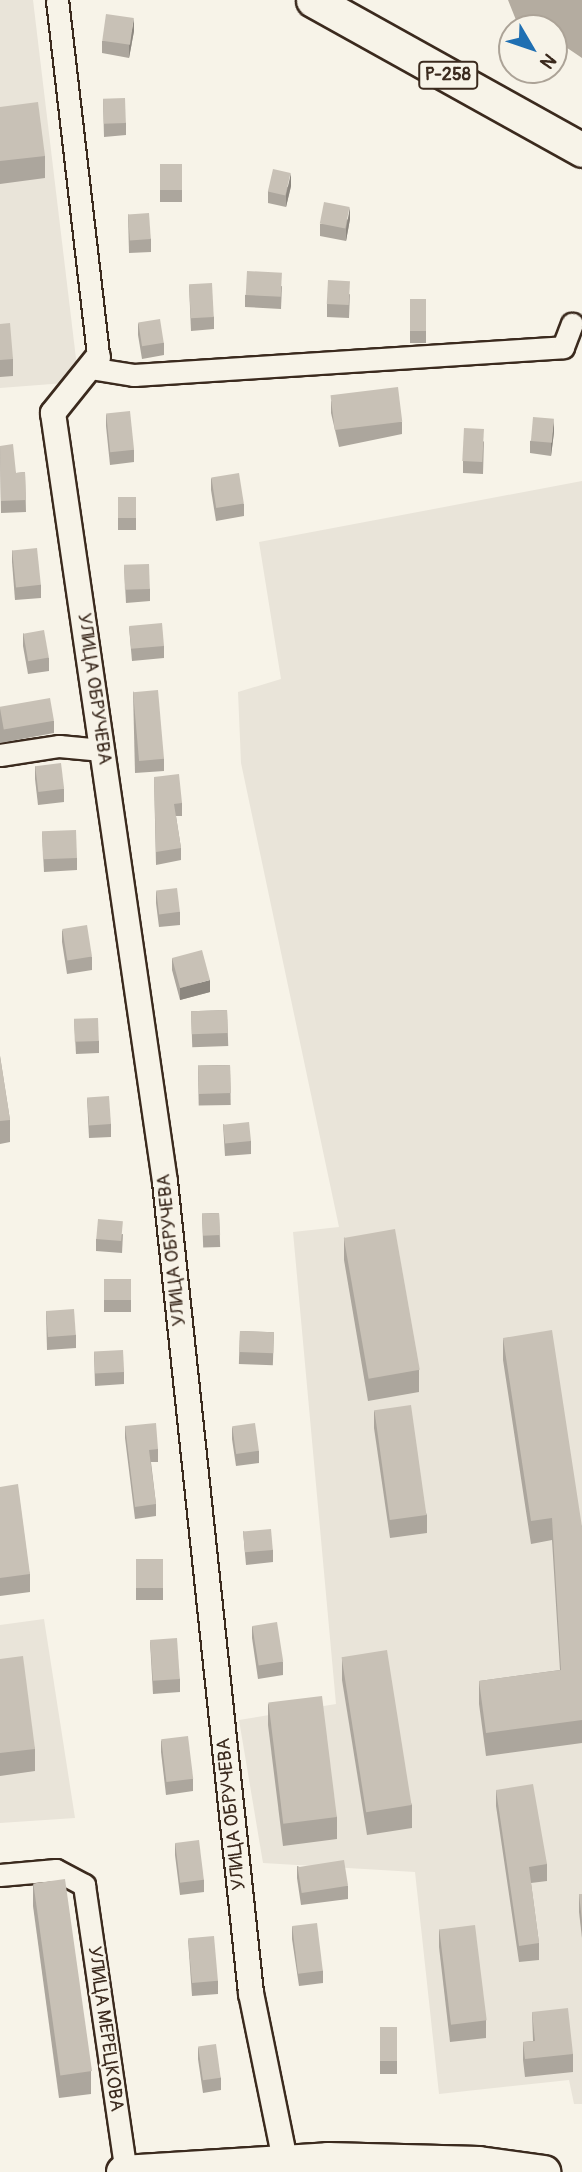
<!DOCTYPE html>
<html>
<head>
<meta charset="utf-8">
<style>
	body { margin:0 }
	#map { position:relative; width:582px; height:2172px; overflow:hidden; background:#f7f3e8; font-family:Pangolin,sans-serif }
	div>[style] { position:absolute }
	.built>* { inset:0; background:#e9e4d9 }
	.water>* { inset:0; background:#b4aca0 }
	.roads { filter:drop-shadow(2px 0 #3b2a1e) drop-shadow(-2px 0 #3b2a1e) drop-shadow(0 2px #3b2a1e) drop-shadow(0 -2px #3b2a1e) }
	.minor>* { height:21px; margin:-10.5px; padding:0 10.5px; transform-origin:10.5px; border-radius:10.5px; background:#f7f3e8 }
	.tertiary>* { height:24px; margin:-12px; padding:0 12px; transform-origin:12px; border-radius:12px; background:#f7f3e8 }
	.primary>* { height:32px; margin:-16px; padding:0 16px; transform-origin:16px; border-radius:16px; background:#f7f3e8 }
	.trunk>* { height:33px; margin:-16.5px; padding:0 16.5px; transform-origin:16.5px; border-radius:16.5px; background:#f7f3e8 }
	.wall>* { inset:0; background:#aca69d; transform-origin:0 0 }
	.shaded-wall>* { inset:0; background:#8c877f }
	.building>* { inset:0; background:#c8c1b6; transform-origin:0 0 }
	span { translate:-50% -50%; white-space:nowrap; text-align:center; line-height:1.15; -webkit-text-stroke:5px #f7f3e8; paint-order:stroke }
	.shield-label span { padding:2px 5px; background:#f7f3e8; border:2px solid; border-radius:5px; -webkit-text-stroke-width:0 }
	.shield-label { font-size:18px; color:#3b2a1e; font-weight:700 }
	.street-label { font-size:19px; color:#3b2a1e }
	.north { position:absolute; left:498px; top:14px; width:70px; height:70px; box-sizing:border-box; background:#f7f3e8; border:2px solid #aca397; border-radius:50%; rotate:129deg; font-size:19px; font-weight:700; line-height:28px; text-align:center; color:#3b2a1e }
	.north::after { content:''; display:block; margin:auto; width:24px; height:32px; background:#1f6fb2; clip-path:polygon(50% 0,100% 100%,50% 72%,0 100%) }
</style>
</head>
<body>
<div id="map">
	<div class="built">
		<div style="clip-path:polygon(0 0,33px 0,77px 367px,65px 383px,0 388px)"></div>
		<div style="clip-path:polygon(582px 481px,582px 2104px,574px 2104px,569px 2080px,439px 2094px,415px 1872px,263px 1863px,239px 1720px,336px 1704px,293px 1232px,339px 1227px,241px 763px,238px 692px,281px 679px,259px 542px)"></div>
		<div style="clip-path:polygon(44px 1619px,75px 1818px,0 1823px,0 1625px)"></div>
	</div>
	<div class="water">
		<div style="clip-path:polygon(508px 0,582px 0,582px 58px,554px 39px,554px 28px,530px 28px,516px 20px)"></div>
	</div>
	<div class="roads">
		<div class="minor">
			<div style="left:57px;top:0;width:359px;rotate:83.4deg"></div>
			<div style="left:90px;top:368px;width:45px;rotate:9deg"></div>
			<div style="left:134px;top:375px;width:430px;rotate:-3.7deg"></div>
			<div style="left:563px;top:347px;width:25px;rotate:-69deg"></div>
			<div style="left:0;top:755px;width:60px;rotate:-8.7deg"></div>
			<div style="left:59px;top:746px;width:43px;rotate:5.3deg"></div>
			<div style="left:0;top:1875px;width:56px;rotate:-5.1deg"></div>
			<div style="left:56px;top:1870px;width:32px;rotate:28deg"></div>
			<div style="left:84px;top:1885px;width:290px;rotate:81.7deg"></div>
		</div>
		<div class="tertiary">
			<div style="left:98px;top:357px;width:72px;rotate:128.8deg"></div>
			<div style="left:53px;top:413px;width:777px;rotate:81.71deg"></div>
			<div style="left:165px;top:1182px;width:816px;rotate:83.95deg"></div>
			<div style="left:251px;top:1993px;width:170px;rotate:78.5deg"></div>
		</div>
		<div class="primary">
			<div style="left:123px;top:2172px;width:205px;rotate:-3.6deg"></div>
			<div style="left:328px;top:2159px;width:151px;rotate:1.5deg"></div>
			<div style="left:479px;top:2163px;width:66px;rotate:7.9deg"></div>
		</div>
		<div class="trunk">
			<div style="left:313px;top:0;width:308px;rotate:29.1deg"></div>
		</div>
	</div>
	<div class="wall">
		<div style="clip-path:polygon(134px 31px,129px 58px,102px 53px,102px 41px)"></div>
		<div style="clip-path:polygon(103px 99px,126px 123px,126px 135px,104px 137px)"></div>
		<div style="clip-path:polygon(0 107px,45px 156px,45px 178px,0 184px)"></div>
		<div style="left:182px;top:164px;width:38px;height:22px;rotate:90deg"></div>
		<div style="clip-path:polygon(291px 186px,286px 207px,268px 203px,268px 191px)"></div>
		<div style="clip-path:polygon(128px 214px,151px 239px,151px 252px,129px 253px)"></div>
		<div style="clip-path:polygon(350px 219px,346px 241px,320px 236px,320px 224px)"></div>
		<div style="clip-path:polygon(189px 285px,214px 317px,214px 329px,191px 331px)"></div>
		<div style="clip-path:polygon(282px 286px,281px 309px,245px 307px,245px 295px)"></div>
		<div style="clip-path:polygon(350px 294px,349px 318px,327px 317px,327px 304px)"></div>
		<div style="left:410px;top:299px;width:16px;height:44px"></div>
		<div style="clip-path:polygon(138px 323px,164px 343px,164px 355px,142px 359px,138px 335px)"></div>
		<div style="clip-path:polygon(0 324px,13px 359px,13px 376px,0 377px)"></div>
		<div style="clip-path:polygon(331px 401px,402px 422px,402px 434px,339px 447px,331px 413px)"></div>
		<div style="clip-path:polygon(106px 414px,134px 450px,134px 462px,110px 465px,106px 426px)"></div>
		<div style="clip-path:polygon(554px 432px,551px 456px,530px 453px,530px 441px)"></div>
		<div style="clip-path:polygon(484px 441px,483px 474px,463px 473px,463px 461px)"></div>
		<div style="clip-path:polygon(0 446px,16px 473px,25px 472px,26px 512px,1px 513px)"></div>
		<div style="clip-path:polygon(211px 478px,244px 504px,244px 516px,216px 521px,211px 490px)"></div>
		<div style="left:118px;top:497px;width:18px;height:33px"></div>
		<div style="clip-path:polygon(12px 550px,41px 585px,41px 598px,15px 600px,12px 562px)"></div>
		<div style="clip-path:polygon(124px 566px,150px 589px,150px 601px,126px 603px)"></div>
		<div style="clip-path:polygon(129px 627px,164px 646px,164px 658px,132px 661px)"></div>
		<div style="clip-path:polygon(23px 633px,49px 658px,49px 671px,28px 674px,23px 646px)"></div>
		<div style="clip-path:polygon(133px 691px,164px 759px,164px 771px,135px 773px)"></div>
		<div style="clip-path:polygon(0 707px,54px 721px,54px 733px,0 743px)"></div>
		<div style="clip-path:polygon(35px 766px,64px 789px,64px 802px,38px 805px,35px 779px)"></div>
		<div style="clip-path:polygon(154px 777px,182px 803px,182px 816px,176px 816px,181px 848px,181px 860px,156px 865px)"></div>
		<div style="clip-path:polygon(42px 832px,77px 858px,77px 870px,44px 872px)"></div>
		<div style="clip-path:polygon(156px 891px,180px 912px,180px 925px,159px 927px,156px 903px)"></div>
		<div style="clip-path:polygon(62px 930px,92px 957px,92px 970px,67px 974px,62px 942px)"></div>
		<div style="clip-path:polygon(172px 958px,210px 992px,180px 1000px,172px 970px)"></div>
		<div style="left:227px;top:1010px;width:36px;height:36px;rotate:88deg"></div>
		<div style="clip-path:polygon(74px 1019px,99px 1041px,99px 1053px,76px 1054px)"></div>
		<div style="clip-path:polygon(0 1056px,10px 1120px,10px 1142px,0 1144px)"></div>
		<div style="left:230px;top:1065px;width:40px;height:32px;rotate:89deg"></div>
		<div style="clip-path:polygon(87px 1098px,111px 1124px,111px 1137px,89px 1138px)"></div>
		<div style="clip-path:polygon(223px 1124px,251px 1141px,251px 1154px,225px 1156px)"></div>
		<div style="left:219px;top:1213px;width:34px;height:17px;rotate:88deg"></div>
		<div style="clip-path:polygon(123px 1234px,122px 1253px,96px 1251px,96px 1239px)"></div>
		<div style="clip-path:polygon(344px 1237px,419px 1370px,419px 1392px,368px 1401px,344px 1260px)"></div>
		<div style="left:131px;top:1279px;width:33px;height:27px;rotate:90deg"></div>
		<div style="clip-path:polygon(46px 1311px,76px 1335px,76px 1348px,47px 1350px)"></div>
		<div style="left:240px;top:1331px;width:34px;height:33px;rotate:2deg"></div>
		<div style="clip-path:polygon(503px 1338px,582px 1527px,582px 1743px,486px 1756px,479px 1704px,479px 1681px,560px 1670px,552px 1540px,531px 1544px,503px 1360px)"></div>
		<div style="clip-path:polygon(94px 1352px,124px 1372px,124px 1384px,95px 1386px)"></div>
		<div style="clip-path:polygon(374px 1410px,427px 1515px,427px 1533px,390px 1538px,374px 1428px)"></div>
		<div style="clip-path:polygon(125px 1426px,158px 1449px,158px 1462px,151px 1462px,156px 1504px,156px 1516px,135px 1519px,125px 1438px)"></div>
		<div style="clip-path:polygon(232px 1427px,259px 1451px,259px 1463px,236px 1466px,232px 1439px)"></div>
		<div style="clip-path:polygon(0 1487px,30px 1574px,30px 1592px,0 1596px)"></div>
		<div style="clip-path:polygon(243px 1531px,273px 1550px,273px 1562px,246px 1565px)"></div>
		<div style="left:136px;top:1559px;width:27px;height:41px"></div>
		<div style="clip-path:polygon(252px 1626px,283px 1662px,283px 1675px,258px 1679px,252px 1638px)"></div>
		<div style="clip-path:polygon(150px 1641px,180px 1679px,180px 1692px,153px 1694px)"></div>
		<div style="clip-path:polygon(342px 1657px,412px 1805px,412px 1828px,367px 1835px,342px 1680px)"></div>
		<div style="clip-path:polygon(0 1659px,35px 1749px,35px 1771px,0 1776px)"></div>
		<div style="clip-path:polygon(268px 1703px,337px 1817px,337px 1839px,283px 1846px,268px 1725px)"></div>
		<div style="clip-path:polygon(161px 1740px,193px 1779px,193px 1791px,166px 1795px,161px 1752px)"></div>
		<div style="clip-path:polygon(496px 1790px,547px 1864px,547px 1881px,531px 1883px,539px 1943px,539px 1960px,519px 1962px,496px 1806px)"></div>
		<div style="clip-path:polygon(175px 1843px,204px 1880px,204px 1892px,180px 1895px,175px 1855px)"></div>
		<div style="clip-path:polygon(297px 1866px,348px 1886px,348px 1899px,301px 1905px,297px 1878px)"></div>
		<div style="clip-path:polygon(33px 1883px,91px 2071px,91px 2094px,59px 2098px,33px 1906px)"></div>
		<div style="clip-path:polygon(579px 1894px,582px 1894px,582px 1938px,579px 1912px)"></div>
		<div style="clip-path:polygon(292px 1926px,323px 1971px,323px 1983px,299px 1986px,292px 1939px)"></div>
		<div style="clip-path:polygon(439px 1929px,486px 2020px,486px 2038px,450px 2042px,439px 1947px)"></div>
		<div style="clip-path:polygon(188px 1939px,218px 1981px,218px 1994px,192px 1996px)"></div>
		<div style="clip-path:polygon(532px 2012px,573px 2054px,573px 2072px,525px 2077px,523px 2060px,523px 2042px,533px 2041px)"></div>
		<div style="left:380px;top:2027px;width:17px;height:47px"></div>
		<div style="clip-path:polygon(198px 2047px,221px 2078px,221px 2090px,203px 2093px,198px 2059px)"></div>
	</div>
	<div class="shaded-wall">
		<div style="clip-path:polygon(134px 18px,134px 31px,129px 58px,129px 46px)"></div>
		<div style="clip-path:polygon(291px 173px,291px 186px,286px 207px,286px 195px)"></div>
		<div style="clip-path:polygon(350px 207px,350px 219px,346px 241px,346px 229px)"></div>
		<div style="clip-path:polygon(554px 419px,554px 432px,551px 456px,551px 443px)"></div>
		<div style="clip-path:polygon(210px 980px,210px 992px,180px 1000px,180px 988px)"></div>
	</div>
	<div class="building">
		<div style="left:106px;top:14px;width:28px;height:27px;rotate:8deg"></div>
		<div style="left:125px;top:98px;width:25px;height:22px;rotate:88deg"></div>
		<div style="clip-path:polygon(38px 102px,45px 156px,0 161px,0 107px)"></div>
		<div style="left:182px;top:164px;width:26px;height:22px;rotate:90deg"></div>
		<div style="left:273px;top:169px;width:18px;height:23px;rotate:13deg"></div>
		<div style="left:324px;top:202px;width:26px;height:22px;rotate:11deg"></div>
		<div style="left:149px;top:213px;width:26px;height:21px;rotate:86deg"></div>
		<div style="left:247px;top:271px;width:35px;height:24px;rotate:3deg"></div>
		<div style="left:328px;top:280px;width:22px;height:24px;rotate:3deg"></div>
		<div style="left:212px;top:283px;width:34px;height:23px;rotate:87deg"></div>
		<div style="left:410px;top:299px;width:16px;height:32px"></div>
		<div style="left:160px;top:319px;width:24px;height:22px;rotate:81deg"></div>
		<div style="clip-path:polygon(10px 323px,13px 359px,0 360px,0 324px)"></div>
		<div style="left:398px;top:387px;width:35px;height:68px;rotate:83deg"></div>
		<div style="left:130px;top:411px;width:39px;height:24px;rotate:84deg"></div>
		<div style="left:533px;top:417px;width:21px;height:24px;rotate:5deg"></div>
		<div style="left:464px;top:428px;width:20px;height:33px;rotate:3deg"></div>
		<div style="clip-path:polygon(13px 444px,16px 473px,25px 472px,26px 500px,1px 501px,0 446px)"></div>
		<div style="left:239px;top:473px;width:31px;height:28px;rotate:81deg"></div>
		<div style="left:118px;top:497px;width:18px;height:21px"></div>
		<div style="left:37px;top:548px;width:37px;height:25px;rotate:84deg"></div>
		<div style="left:149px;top:564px;width:25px;height:25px;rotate:88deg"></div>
		<div style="left:162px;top:623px;width:23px;height:33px;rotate:85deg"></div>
		<div style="left:44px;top:630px;width:28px;height:21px;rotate:80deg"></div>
		<div style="left:158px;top:690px;width:69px;height:25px;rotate:85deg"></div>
		<div style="left:50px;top:698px;width:23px;height:51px;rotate:80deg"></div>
		<div style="left:61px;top:763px;width:26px;height:26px;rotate:83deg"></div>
		<div style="clip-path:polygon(179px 774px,182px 803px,174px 804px,181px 848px,156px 852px,154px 777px)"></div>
		<div style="left:76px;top:830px;width:28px;height:34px;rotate:88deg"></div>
		<div style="left:177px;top:888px;width:24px;height:21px;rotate:83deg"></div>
		<div style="left:87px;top:925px;width:32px;height:25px;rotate:81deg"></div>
		<div style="left:202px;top:950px;width:31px;height:31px;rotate:75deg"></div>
		<div style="left:227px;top:1010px;width:23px;height:36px;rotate:88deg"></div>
		<div style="left:98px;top:1018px;width:23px;height:24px;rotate:88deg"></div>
		<div style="clip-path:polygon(0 1056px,10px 1120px,0 1121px)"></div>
		<div style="left:230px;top:1065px;width:28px;height:32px;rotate:88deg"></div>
		<div style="left:109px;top:1096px;width:28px;height:22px;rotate:86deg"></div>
		<div style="left:249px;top:1122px;width:19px;height:26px;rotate:84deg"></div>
		<div style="left:219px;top:1213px;width:22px;height:17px;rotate:87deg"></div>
		<div style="left:98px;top:1219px;width:25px;height:20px;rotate:5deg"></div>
		<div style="left:395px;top:1229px;width:143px;height:52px;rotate:80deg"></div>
		<div style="left:131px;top:1279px;width:21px;height:27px;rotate:90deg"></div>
		<div style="left:74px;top:1309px;width:26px;height:28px;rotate:86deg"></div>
		<div style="clip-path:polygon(552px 1330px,582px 1527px,582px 1720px,486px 1733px,479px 1681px,561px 1670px,552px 1518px,531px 1521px,503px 1338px)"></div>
		<div style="left:240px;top:1331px;width:34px;height:21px;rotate:2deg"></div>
		<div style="left:123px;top:1350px;width:22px;height:29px;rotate:87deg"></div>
		<div style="left:411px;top:1405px;width:111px;height:37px;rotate:82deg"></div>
		<div style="clip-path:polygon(156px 1423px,158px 1449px,149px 1450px,156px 1504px,135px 1507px,125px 1426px)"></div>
		<div style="left:255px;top:1423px;width:28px;height:23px;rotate:82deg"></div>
		<div style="clip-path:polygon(18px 1484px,30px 1574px,0 1578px,0 1487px)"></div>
		<div style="left:271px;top:1529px;width:21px;height:28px;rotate:85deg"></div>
		<div style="left:136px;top:1559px;width:27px;height:29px"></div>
		<div style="left:277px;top:1622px;width:40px;height:25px;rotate:81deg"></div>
		<div style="left:177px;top:1638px;width:41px;height:27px;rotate:86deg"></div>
		<div style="left:387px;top:1650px;width:157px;height:46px;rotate:81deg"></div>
		<div style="clip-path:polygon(23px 1656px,35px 1749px,0 1753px,0 1659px)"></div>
		<div style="left:322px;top:1696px;width:122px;height:54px;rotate:83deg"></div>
		<div style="left:188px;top:1736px;width:43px;height:27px;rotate:83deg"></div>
		<div style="clip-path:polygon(533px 1784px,547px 1864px,529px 1867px,539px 1943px,519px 1946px,496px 1790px)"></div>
		<div style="left:199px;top:1840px;width:40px;height:24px;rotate:83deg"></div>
		<div style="left:344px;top:1860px;width:26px;height:47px;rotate:81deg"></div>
		<div style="left:65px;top:1879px;width:194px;height:32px;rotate:82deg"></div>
		<div style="clip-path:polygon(579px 1894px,582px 1894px,582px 1921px)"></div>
		<div style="left:317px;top:1923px;width:48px;height:25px;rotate:83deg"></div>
		<div style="left:475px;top:1925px;width:96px;height:36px;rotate:83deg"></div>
		<div style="left:214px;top:1936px;width:45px;height:26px;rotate:85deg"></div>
		<div style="clip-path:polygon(568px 2008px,573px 2054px,525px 2059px,523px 2042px,535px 2041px,532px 2012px)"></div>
		<div style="left:380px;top:2027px;width:17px;height:34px"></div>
		<div style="left:216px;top:2044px;width:34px;height:18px;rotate:82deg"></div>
	</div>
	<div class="shield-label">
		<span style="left:448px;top:75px">Р-258</span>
	</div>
	<div class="street-label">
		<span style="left:94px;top:689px;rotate:82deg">УЛИЦА ОБРУЧЕВА</span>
		<span style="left:172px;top:1250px;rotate:-96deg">УЛИЦА ОБРУЧЕВА</span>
		<span style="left:232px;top:1814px;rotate:-96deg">УЛИЦА ОБРУЧЕВА</span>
		<span style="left:105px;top:2029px;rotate:82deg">УЛИЦА МЕРЕЦКОВА</span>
	</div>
	<div class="north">N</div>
</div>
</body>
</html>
